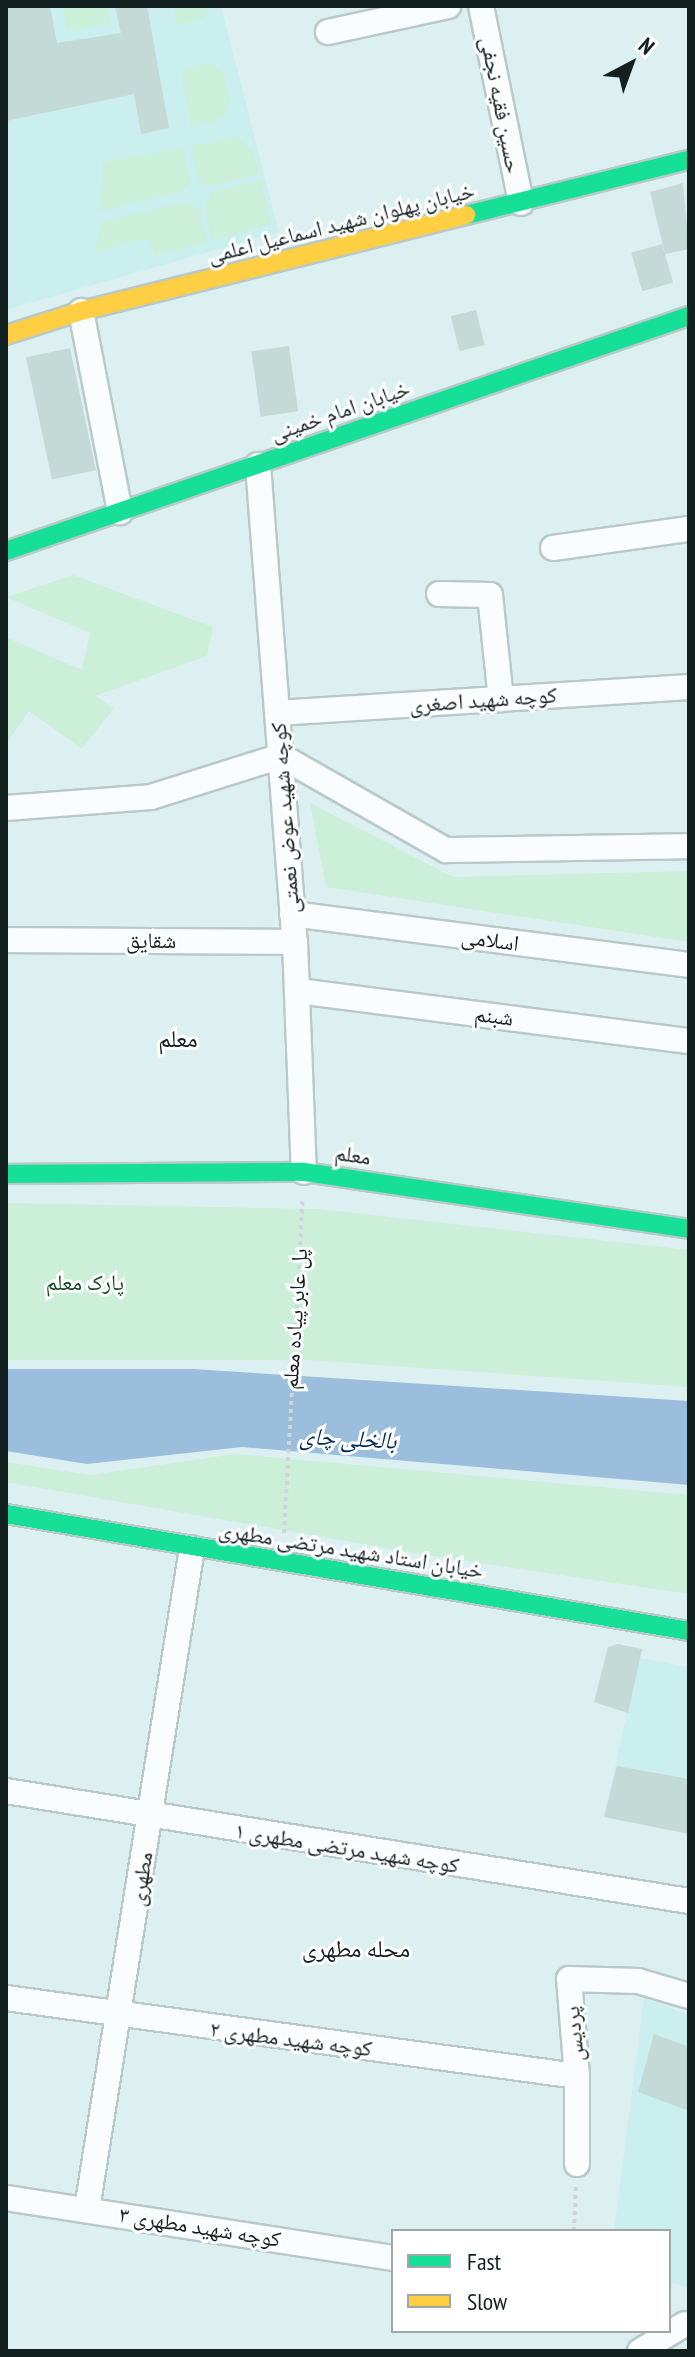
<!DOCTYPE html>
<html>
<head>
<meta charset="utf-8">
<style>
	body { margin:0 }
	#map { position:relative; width:695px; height:2357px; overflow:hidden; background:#dcf0f1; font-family:"PT Sans Narrow","Noto Naskh Arabic",sans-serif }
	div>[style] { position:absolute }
	.built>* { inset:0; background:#cbeeef }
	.green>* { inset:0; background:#ccefd9 }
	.water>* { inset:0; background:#9bbedd }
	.building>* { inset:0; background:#c3dad6; transform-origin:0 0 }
	.path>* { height:4px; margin-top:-2px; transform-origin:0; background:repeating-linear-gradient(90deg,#d0d6d6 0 4px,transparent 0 8px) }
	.roads { filter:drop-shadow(2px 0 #b9c8c9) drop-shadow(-2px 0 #b9c8c9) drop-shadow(0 2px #b9c8c9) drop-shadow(0 -2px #b9c8c9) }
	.street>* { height:24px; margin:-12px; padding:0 12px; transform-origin:12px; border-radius:12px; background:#fafdfd }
	.fast>* { height:18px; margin:-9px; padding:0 9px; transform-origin:9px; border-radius:9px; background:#16e098 }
	.slow>* { height:18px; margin:-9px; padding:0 9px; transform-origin:9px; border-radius:9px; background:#ffcf43 }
	span { translate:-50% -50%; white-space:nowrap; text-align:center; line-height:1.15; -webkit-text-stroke:6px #fff; paint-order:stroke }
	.street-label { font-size:22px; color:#132020 }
	.park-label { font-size:22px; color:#124922 }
	.neighbourhood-label { font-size:24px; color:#132020 }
	.water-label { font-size:24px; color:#002e55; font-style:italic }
	.frame { position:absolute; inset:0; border:8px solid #132020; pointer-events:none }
	.legend { position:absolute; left:391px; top:2229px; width:280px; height:104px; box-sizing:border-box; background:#fff; border:2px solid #a1a6a6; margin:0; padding:10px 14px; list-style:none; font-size:24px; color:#132020 }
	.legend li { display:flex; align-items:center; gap:16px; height:40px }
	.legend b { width:40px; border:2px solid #a1a6a6 }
	.north { position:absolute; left:591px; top:24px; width:80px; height:80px; -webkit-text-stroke:6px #fff; paint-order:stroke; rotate:41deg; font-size:22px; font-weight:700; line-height:32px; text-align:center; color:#132020 }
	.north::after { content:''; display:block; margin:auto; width:28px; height:36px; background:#132020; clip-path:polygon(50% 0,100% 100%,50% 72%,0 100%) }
</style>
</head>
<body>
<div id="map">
	<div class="built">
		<div style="clip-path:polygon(6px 6px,221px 6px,279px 232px,6px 310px)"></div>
		<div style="clip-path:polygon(639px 1658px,689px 1667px,689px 1834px,604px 1817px)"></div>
		<div style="clip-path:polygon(644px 1998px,689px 2015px,689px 2047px,638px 2091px,689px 2111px,689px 2288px,669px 2282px,669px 2231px,614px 2231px)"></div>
	</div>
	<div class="green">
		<div style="clip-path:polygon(63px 6px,107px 6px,110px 24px,67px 31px)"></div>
		<div style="clip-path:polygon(173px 6px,212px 6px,201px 20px,177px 25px)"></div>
		<div style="clip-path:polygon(210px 63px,224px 73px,230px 102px,223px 118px,191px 127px,181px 70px)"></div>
		<div style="clip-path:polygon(237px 137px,252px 149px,259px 174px,210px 187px,198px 180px,191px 146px)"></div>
		<div style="clip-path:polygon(183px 148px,191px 183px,182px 192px,99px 211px,103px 162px)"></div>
		<div style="clip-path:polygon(261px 180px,271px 224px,212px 240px,205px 206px,212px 192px)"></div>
		<div style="clip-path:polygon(185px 202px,199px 210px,208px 242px,155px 255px,149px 238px,95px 251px,102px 222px)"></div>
		<div style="clip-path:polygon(73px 575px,213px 627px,207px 656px,95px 696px,114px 708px,82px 749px,29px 711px,6px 744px,6px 637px,82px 670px,90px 633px,6px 597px)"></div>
		<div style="clip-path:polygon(310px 803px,453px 877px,689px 871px,689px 942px,326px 887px)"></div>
		<div style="clip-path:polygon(6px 1203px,319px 1209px,689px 1250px,689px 1387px,307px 1360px,6px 1360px)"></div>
		<div style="clip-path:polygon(235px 1454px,689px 1495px,689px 1594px,426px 1555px,6px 1482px,6px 1462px,90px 1475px)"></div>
	</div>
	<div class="water">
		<div style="clip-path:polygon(6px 1369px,193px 1369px,689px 1401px,689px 1485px,242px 1447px,87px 1464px,6px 1451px)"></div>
	</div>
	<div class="building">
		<div style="clip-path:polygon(6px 6px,50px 6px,57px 43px,121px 33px,115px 6px,147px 6px,169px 128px,141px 134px,134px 94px,6px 121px)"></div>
		<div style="clip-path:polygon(683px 183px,689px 249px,665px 254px,650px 192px)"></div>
		<div style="left:662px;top:244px;width:40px;height:32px;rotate:74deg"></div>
		<div style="left:476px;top:310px;width:36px;height:26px;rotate:76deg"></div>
		<div style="left:289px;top:346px;width:66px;height:38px;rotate:82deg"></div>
		<div style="left:70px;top:348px;width:125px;height:45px;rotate:78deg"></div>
		<div style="clip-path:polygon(618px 1644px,642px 1649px,628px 1713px,594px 1702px,608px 1647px)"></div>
		<div style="clip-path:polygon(617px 1766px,689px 1779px,689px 1834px,604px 1817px)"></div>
		<div style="clip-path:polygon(654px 2034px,689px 2047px,689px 2111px,638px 2092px)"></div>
	</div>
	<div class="path">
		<div style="left:284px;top:1533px;width:336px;rotate:-86.8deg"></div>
		<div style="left:574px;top:2231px;width:46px;rotate:-87.5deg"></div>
	</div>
	<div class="roads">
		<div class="street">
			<div style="left:481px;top:6px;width:201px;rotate:78.5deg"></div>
			<div style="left:328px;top:32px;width:123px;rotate:-12.2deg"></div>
			<div style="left:81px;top:311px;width:205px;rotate:79deg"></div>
			<div style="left:258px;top:465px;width:478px;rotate:85.6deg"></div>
			<div style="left:295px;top:942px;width:230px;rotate:87.8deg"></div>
			<div style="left:553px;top:548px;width:137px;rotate:-8deg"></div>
			<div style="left:439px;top:594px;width:51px;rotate:1.1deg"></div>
			<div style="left:490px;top:595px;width:105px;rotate:84deg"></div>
			<div style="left:277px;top:713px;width:413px;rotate:-3.6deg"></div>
			<div style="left:6px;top:808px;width:145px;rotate:-4.3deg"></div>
			<div style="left:151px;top:797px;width:136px;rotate:-17.5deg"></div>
			<div style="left:281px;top:756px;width:190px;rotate:29.7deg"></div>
			<div style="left:446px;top:850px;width:243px;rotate:-0.9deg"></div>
			<div style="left:292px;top:914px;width:400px;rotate:7.3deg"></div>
			<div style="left:6px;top:940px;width:289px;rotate:0.4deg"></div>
			<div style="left:298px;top:991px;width:394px;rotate:7.3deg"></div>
			<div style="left:6px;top:1791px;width:692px;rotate:9.15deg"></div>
			<div style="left:6px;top:1998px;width:576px;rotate:7.78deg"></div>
			<div style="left:577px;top:2164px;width:88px;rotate:-90deg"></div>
			<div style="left:577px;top:2076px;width:97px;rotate:-94.7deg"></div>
			<div style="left:569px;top:1979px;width:69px;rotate:1.7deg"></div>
			<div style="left:638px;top:1981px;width:53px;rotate:16.4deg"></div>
			<div style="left:6px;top:2198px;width:392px;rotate:8.8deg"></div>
			<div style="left:87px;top:2209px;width:669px;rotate:-80.97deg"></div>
			<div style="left:640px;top:2351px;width:52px;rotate:-31deg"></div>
		</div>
		<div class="fast">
			<div style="left:466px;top:215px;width:230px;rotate:-13.9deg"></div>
			<div style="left:6px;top:551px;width:722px;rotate:-18.99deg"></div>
			<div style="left:6px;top:1174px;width:298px;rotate:-0.4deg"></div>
			<div style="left:304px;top:1172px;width:389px;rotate:8.4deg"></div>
			<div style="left:6px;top:1514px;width:693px;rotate:9.72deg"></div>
		</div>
		<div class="slow">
			<div style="left:6px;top:335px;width:79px;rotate:-17.7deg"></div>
			<div style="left:81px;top:311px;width:397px;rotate:-14deg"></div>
		</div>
	</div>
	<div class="street-label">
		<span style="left:501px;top:105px;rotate:79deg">حسین فقیه نجفی</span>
		<span style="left:341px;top:223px;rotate:-14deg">خیابان پهلوان شهید اسماعیل اعلمی</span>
		<span style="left:340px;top:411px;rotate:-19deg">خیابان امام خمینی</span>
		<span style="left:483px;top:700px;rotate:-4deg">کوچه شهید اصغری</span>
		<span style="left:285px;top:818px;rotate:-94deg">کوچه شهید عوض نعمتی</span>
		<span style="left:490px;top:940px;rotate:7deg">اسلامی</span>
		<span style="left:151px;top:941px">شقایق</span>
		<span style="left:494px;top:1016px;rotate:7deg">شبنم</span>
		<span style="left:353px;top:1155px;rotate:8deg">معلم</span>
		<span style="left:295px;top:1319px;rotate:-86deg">پل عابر پیاده معلم</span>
		<span style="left:351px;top:1550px;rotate:9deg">خیابان استاد شهید مرتضی مطهری</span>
		<span style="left:347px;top:1848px;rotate:9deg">کوچه شهید مرتضی مطهری ۱</span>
		<span style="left:141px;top:1879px;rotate:-81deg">مطهری</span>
		<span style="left:574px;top:2034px;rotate:-95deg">پردیس</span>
		<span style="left:291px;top:2039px;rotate:7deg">کوچه شهید مطهری ۲</span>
		<span style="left:200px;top:2227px;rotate:9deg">کوچه شهید مطهری ۳</span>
	</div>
	<div class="park-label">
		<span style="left:85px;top:1283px">پارک معلم</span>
	</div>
	<div class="neighbourhood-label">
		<span style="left:178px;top:1039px">معلم</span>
		<span style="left:356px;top:1949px">محله مطهری</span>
	</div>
	<div class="water-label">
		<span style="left:348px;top:1438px;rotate:3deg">بالخلی چای</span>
	</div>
	<div class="frame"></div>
	<ul class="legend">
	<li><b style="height:10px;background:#16e098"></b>Fast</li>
	<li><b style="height:10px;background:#ffcf43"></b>Slow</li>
	</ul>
	<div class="north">N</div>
</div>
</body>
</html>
